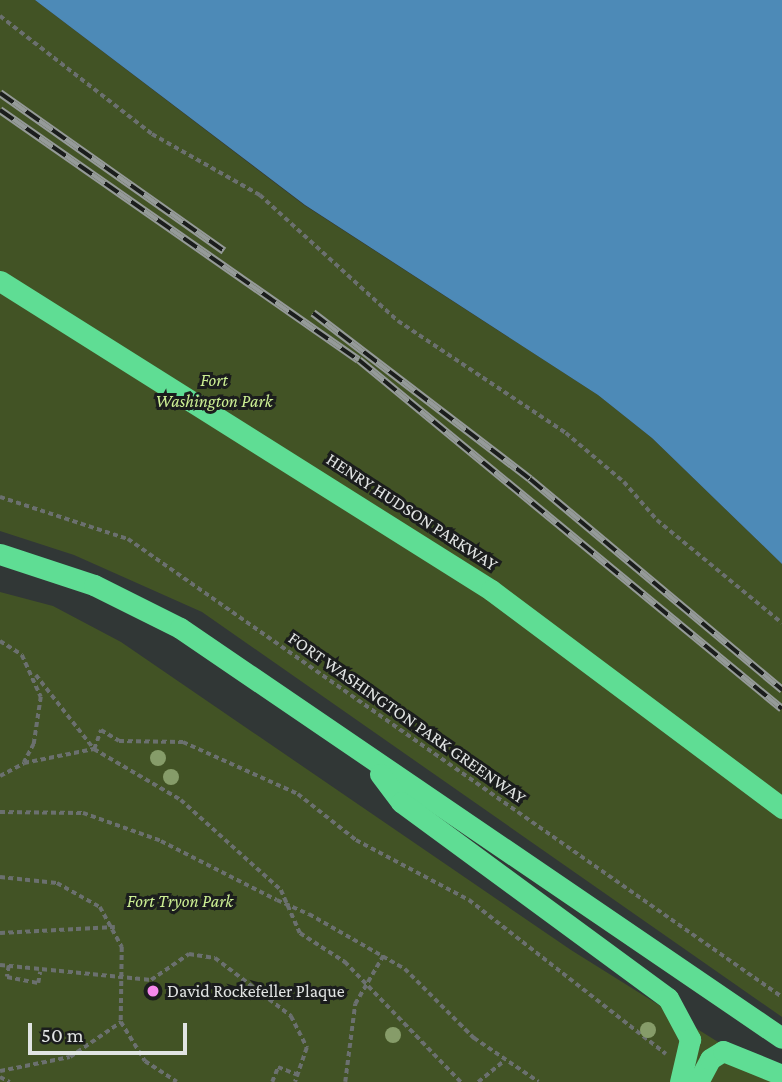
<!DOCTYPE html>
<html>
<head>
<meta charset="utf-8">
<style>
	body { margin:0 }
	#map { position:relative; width:782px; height:1082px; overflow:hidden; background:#313736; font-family:"Crimson Pro",serif }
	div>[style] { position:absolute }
	.green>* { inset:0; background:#425325 }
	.water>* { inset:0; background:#4d8ab7 }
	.path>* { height:3.5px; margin-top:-1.75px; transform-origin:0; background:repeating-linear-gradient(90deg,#6b706f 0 5px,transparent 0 8.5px) }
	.highway>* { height:21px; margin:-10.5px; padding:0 10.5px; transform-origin:10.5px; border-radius:10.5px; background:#5fdd94 }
	.rail>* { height:8px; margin-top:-4px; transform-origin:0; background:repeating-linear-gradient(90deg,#1b1d1d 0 16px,#959a99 0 32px); box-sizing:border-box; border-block:2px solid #959a99 }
	.path-bridge>* { height:3.5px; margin-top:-1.75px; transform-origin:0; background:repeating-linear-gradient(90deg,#6b706f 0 5px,transparent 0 8.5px) }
	.trees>* { width:16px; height:16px; margin:-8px; border-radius:50%; background:#869c69 }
	.dots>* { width:19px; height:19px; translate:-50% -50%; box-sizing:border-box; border:4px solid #1b1d1d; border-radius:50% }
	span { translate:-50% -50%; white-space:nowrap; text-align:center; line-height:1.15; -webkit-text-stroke:6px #1b1d1d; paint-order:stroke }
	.park-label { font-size:18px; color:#ccef93; font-style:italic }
	.street-label { font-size:18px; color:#e1e4e3 }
	.poi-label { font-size:18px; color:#e1e4e3 }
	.left { translate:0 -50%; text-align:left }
	.scale { position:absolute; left:28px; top:1023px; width:159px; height:32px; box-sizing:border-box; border:4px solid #e1e4e3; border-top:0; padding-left:9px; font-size:21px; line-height:24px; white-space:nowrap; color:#e1e4e3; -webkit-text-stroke:5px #1b1d1d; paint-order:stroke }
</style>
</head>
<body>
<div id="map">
	<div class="green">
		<div style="clip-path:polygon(0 0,35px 0,304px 205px,598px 395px,652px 438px,782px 564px,782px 1017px,202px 612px,74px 555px,0 531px)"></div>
		<div style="clip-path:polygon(0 592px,53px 606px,121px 642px,571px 950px,782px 1082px,0 1082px)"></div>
	</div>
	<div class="water">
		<div style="clip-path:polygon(35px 0,782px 0,782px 564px,652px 438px,598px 395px,305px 205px)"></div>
	</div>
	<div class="path">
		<div style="left:0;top:16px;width:192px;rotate:37.8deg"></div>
		<div style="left:152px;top:134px;width:124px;rotate:29.5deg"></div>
		<div style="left:260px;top:195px;width:187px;rotate:42.4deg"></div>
		<div style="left:398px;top:321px;width:202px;rotate:33.7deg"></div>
		<div style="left:566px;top:433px;width:76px;rotate:40.2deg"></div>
		<div style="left:624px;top:482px;width:50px;rotate:49deg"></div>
		<div style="left:657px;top:520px;width:162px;rotate:39.5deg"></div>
		<div style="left:0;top:497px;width:135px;rotate:18.2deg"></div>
		<div style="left:128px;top:539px;width:798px;rotate:35deg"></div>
		<div style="left:0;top:641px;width:26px;rotate:32deg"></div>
		<div style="left:22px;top:655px;width:46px;rotate:65.7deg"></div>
		<div style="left:41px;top:697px;width:48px;rotate:98.5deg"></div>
		<div style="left:34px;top:744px;width:21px;rotate:118deg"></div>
		<div style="left:36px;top:675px;width:94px;rotate:51.9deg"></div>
		<div style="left:94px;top:749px;width:101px;rotate:30.4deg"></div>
		<div style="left:181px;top:800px;width:135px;rotate:42deg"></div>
		<div style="left:281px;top:890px;width:47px;rotate:66.2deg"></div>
		<div style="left:300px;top:933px;width:54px;rotate:32.8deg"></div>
		<div style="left:345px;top:962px;width:167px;rotate:46deg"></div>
		<div style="left:94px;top:749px;width:20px;rotate:-70deg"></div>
		<div style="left:101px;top:730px;width:21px;rotate:31deg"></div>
		<div style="left:119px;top:741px;width:64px;rotate:0.9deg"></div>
		<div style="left:183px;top:742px;width:126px;rotate:24.3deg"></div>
		<div style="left:298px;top:794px;width:74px;rotate:38.4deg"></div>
		<div style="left:356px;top:840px;width:128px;rotate:28deg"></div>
		<div style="left:469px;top:900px;width:250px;rotate:38deg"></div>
		<div style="left:0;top:776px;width:27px;rotate:-28deg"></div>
		<div style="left:24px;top:763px;width:71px;rotate:-11.3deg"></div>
		<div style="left:0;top:812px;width:83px;rotate:0.7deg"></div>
		<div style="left:83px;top:813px;width:83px;rotate:19.7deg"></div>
		<div style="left:161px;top:841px;width:130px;rotate:27deg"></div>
		<div style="left:0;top:877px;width:57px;rotate:6deg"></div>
		<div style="left:57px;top:883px;width:49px;rotate:29.2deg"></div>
		<div style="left:100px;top:907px;width:46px;rotate:61.2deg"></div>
		<div style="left:122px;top:947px;width:75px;rotate:90.8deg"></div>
		<div style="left:121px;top:1022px;width:46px;rotate:58.4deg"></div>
		<div style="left:145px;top:1061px;width:38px;rotate:33deg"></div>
		<div style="left:309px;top:914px;width:111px;rotate:29.8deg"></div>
		<div style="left:405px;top:969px;width:98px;rotate:45deg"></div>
		<div style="left:474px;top:1038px;width:78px;rotate:34.1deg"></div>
		<div style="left:0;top:933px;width:115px;rotate:-3deg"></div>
		<div style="left:0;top:965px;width:152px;rotate:5.7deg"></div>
		<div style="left:151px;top:980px;width:46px;rotate:-34.4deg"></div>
		<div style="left:189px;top:954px;width:26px;rotate:9deg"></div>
		<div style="left:215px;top:958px;width:96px;rotate:37.3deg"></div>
		<div style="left:291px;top:1016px;width:36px;rotate:63deg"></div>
		<div style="left:307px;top:1048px;width:36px;rotate:109deg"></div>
		<div style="left:9px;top:966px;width:11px;rotate:100deg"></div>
		<div style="left:7px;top:977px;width:32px;rotate:11deg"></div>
		<div style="left:38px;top:983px;width:11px;rotate:-80deg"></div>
		<div style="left:0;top:1071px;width:71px;rotate:-11.3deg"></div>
		<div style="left:70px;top:1057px;width:62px;rotate:-34.5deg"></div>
		<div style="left:0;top:1077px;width:11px;rotate:27deg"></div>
		<div style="left:272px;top:1082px;width:16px;rotate:-68deg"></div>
		<div style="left:278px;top:1067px;width:22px;rotate:22deg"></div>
		<div style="left:345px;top:1082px;width:79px;rotate:-82.7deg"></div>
		<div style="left:355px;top:1004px;width:56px;rotate:-59.7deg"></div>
		<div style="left:478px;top:1082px;width:33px;rotate:-39deg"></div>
	</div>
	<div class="highway">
		<div style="left:0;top:281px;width:580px;rotate:32.18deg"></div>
		<div style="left:491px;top:590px;width:364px;rotate:36.8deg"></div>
		<div style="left:0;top:554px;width:99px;rotate:18.3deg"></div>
		<div style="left:94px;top:585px;width:96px;rotate:26.6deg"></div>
		<div style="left:180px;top:628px;width:728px;rotate:34.26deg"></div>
		<div style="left:380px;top:774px;width:35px;rotate:53deg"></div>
		<div style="left:401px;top:802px;width:331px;rotate:36.3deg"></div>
		<div style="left:668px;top:998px;width:47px;rotate:61.8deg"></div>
		<div style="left:690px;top:1039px;width:44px;rotate:103.1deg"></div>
		<div style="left:698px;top:1082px;width:26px;rotate:-62deg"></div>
		<div style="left:710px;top:1059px;width:15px;rotate:-32deg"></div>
		<div style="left:723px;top:1051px;width:64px;rotate:22.1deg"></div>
	</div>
	<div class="rail">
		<div style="left:0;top:93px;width:274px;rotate:35.2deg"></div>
		<div style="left:0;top:110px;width:437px;rotate:34.9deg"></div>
		<div style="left:359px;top:360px;width:548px;rotate:39.52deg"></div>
		<div style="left:313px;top:313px;width:273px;rotate:37.4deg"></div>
		<div style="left:530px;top:479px;width:329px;rotate:39.9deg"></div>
	</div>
	<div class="path-bridge">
		<div style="left:277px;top:900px;width:35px;rotate:24deg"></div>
	</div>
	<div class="trees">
		<div style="left:158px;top:758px"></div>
		<div style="left:171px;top:777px"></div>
		<div style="left:648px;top:1030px"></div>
		<div style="left:393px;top:1035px"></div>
	</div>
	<div class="dots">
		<div style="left:153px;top:991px;background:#f688ed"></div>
	</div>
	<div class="park-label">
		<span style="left:214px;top:391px">Fort<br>Washington Park</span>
		<span style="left:180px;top:901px">Fort Tryon Park</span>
	</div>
	<div class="street-label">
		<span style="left:412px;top:512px;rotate:33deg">HENRY HUDSON PARKWAY</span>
		<span style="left:407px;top:718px;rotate:35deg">FORT WASHINGTON PARK GREENWAY</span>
	</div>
	<div class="poi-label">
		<span class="left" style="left:167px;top:991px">David Rockefeller Plaque</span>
	</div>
	<div class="scale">50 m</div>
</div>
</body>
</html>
